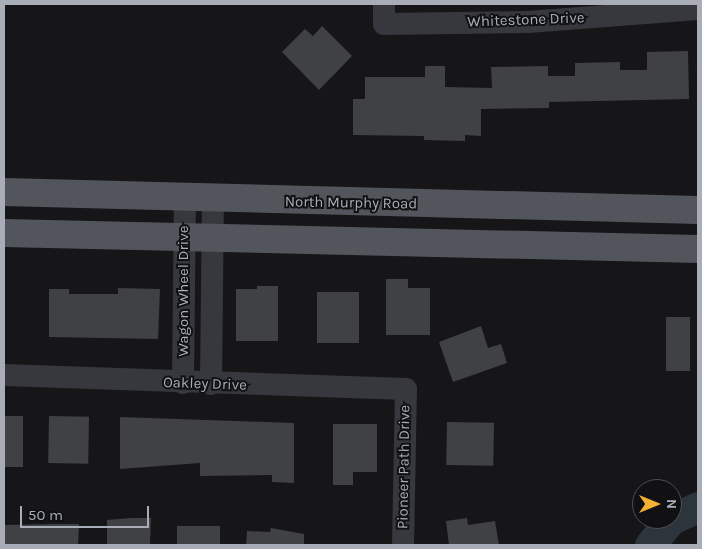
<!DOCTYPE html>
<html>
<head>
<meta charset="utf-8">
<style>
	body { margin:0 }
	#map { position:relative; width:702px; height:549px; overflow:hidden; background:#161618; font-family:Karla,sans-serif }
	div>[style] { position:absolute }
	.river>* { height:31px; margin:-15.5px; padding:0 15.5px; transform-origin:15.5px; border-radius:15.5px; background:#2c353c }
	.building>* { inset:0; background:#404145; transform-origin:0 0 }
	.minor>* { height:22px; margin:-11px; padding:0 11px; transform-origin:11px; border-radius:11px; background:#37383d }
	.major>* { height:28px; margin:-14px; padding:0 14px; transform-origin:14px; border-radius:14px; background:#53555c }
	span { translate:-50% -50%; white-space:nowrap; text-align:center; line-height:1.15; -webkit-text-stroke:4px #111113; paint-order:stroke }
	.street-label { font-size:15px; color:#a8adb8 }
	.frame { position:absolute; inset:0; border:5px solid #a8adb8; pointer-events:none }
	.north { position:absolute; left:632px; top:479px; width:50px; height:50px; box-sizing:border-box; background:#111113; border:1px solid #4d4f55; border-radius:50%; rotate:90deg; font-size:14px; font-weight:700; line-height:20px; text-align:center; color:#a8adb8 }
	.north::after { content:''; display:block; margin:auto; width:18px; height:22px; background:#f2b134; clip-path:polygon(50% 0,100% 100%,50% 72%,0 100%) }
	.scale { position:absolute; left:20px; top:506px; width:129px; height:22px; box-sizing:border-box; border:2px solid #a8adb8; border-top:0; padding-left:6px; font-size:15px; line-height:18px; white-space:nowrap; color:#a8adb8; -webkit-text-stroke:4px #111113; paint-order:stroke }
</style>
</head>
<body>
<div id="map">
	<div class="river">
		<div style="left:672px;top:519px;width:29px;rotate:-25deg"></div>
		<div style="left:650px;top:545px;width:33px;rotate:-51deg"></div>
	</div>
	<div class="building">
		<div style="clip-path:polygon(322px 26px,352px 56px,319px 90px,282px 52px,305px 29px,313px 36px)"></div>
		<div style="clip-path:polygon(688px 51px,689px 99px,549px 102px,549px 108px,481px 109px,481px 136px,465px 135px,465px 141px,424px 140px,424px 136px,353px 135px,353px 99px,365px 99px,365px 77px,425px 77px,425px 66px,445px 66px,445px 87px,492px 88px,491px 67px,548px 66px,548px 76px,575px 76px,575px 63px,620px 62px,620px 70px,647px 70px,647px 52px)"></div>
		<div style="clip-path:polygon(386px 279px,408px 279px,408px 288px,430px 288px,430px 335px,386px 335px)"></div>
		<div style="clip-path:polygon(257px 286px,278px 286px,278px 341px,236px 341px,236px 289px,257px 289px)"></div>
		<div style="clip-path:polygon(118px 288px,160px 289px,158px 339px,49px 337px,49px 289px,69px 289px,69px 294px,118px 294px)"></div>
		<div style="left:317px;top:292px;width:42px;height:51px"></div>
		<div style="left:666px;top:317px;width:24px;height:54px"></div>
		<div style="clip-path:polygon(481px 326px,488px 348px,501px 344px,507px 363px,453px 382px,439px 342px)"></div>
		<div style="left:4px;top:416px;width:19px;height:51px"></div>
		<div style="left:49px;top:416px;width:40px;height:47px;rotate:1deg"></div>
		<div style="clip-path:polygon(120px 417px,294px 423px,294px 483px,272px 482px,272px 475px,200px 476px,200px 463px,120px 469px)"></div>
		<div style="left:447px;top:422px;width:47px;height:43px;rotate:1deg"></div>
		<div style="clip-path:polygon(333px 424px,377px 424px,377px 472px,353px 472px,353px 485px,333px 485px)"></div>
		<div style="clip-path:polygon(131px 518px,151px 518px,150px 545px,107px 545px,107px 520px)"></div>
		<div style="clip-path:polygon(467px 518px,468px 525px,495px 521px,499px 545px,449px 545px,446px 521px)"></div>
		<div style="clip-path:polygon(54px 524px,79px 524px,78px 545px,4px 545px,4px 525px)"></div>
		<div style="left:177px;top:526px;width:43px;height:19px"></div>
		<div style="clip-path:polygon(271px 528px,304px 534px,304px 545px,246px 545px,247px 531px,270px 532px)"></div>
	</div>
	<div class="minor">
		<div style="left:384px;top:4px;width:20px;rotate:90deg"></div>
		<div style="left:384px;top:24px;width:144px;rotate:-0.8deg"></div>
		<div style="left:528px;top:22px;width:170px;rotate:-4.4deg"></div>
		<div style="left:4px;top:375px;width:402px;rotate:2deg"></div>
		<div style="left:406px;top:389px;width:156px;rotate:91.1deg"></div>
		<div style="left:183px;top:383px;width:184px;rotate:-89.4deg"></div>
		<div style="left:211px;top:384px;width:184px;rotate:-89.4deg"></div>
	</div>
	<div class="major">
		<div style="left:4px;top:192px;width:694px;rotate:1.49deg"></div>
		<div style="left:4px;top:233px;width:694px;rotate:1.32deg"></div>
	</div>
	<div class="street-label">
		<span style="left:526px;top:20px;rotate:-2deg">Whitestone Drive</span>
		<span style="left:351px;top:203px;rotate:1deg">North Murphy Road</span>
		<span style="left:184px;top:291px;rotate:-90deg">Wagon Wheel Drive</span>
		<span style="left:205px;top:384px;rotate:2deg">Oakley Drive</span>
		<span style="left:404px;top:467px;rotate:-89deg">Pioneer Path Drive</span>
	</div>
	<div class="frame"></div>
	<div class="north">N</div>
	<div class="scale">50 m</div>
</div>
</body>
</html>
